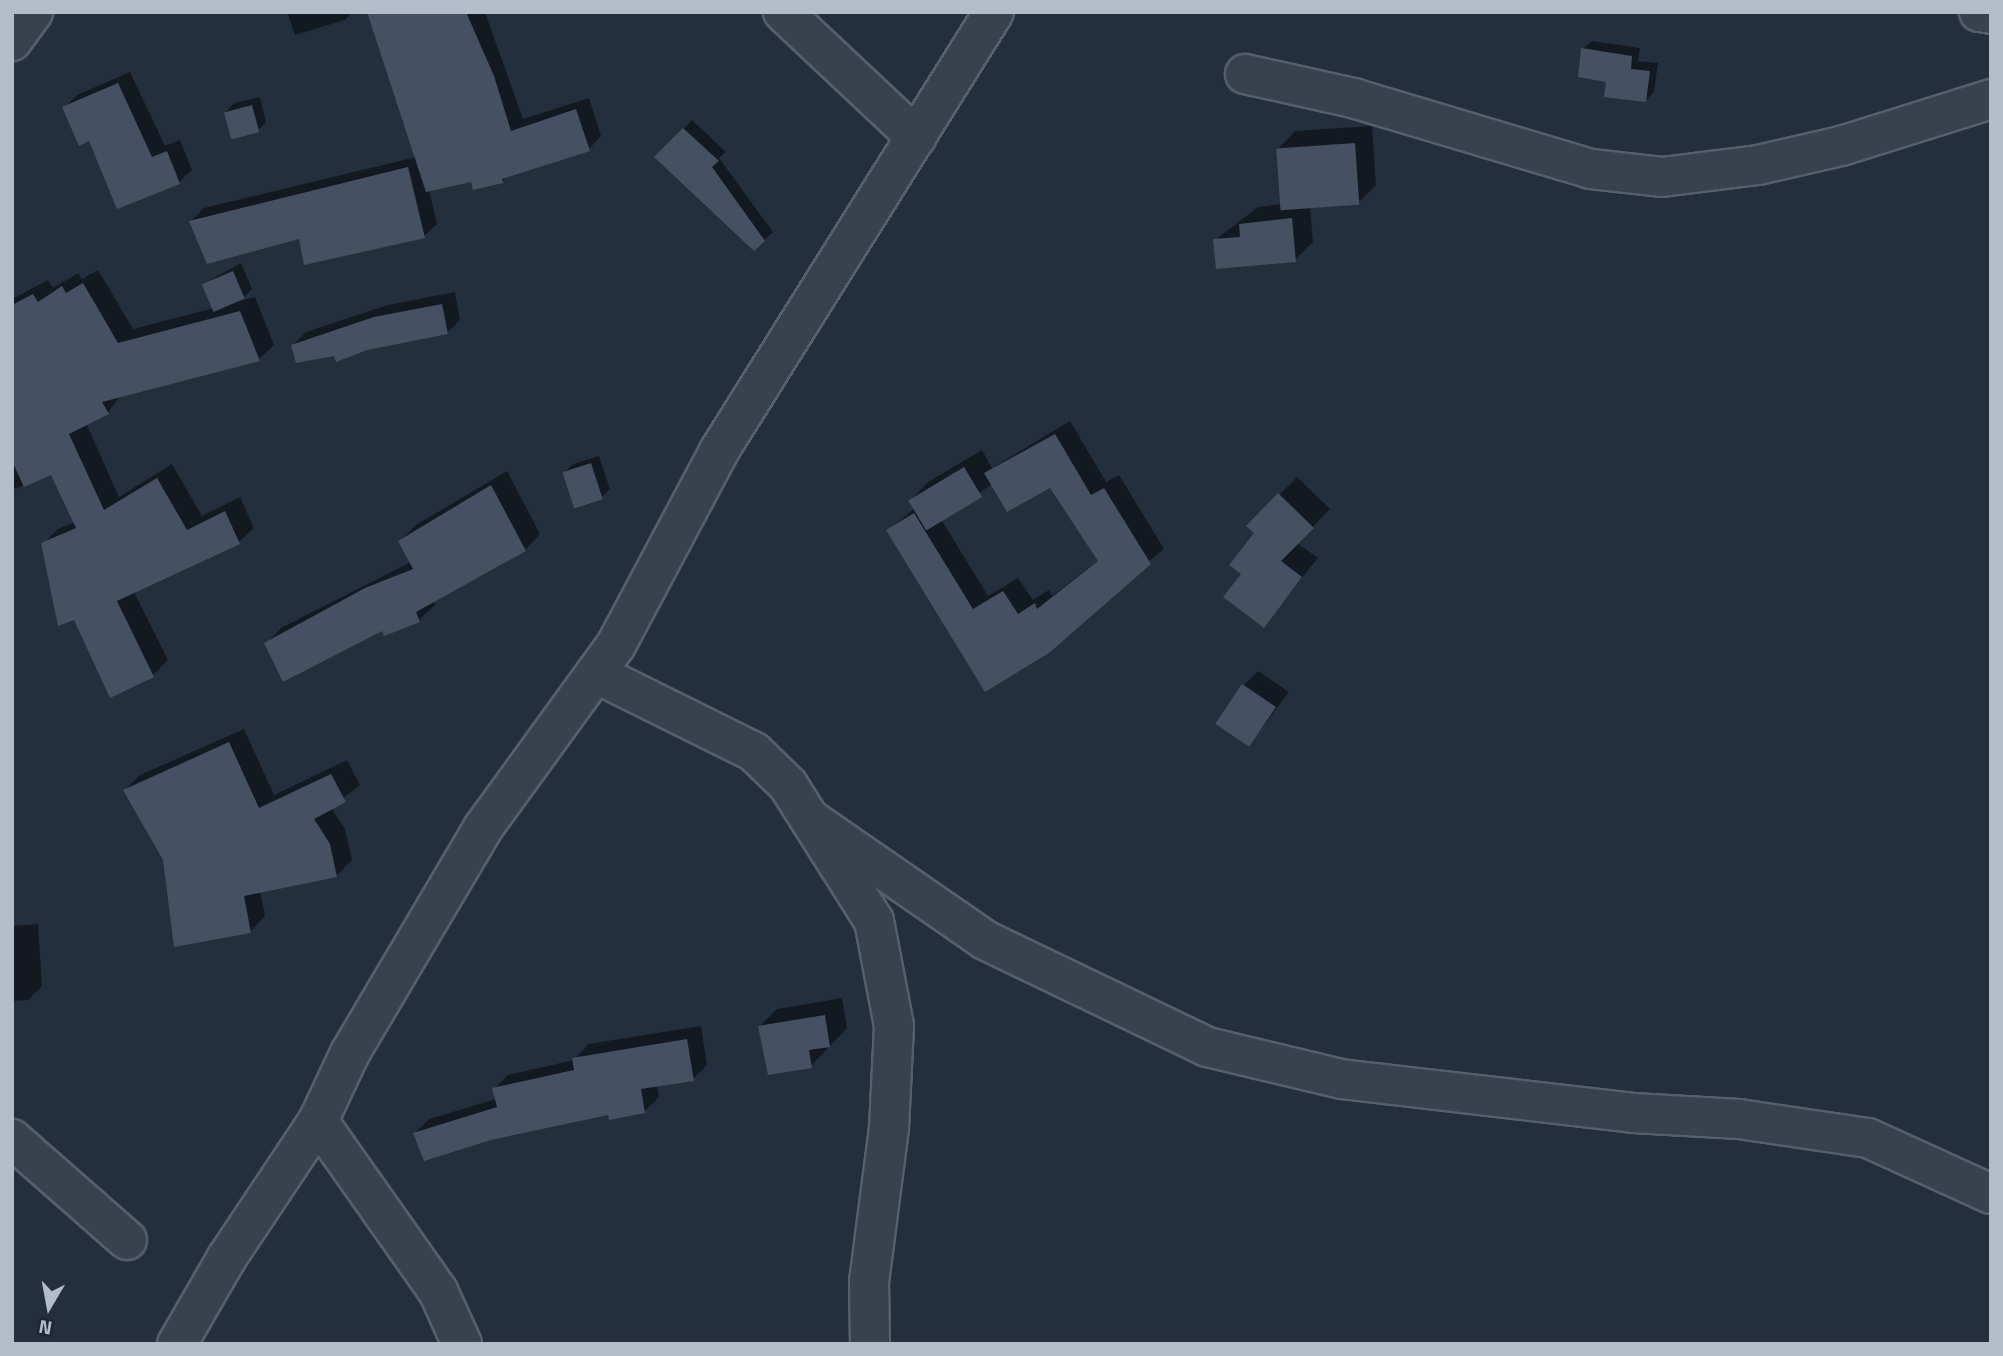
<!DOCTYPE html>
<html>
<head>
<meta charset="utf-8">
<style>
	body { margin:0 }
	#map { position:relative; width:2003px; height:1356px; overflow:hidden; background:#242f3e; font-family:"Titillium Web",sans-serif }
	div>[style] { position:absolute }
	.shadow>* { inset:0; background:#0007 }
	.building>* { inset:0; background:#455162; transform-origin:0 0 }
	.roads { filter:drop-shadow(2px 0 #565f6c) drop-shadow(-2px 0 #565f6c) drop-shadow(0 2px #565f6c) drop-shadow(0 -2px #565f6c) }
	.minor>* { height:38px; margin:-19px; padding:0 19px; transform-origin:19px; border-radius:19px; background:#38414e }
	span { translate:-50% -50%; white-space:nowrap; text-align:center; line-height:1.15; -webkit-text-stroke:6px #1d2633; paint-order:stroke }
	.frame { position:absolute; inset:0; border:14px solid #b4bcc9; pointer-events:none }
	.north { position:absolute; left:14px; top:1272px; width:70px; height:70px; -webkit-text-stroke:5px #1d2633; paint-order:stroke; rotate:190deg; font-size:19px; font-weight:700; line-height:28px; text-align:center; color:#b4bcc9 }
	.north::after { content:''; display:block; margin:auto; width:24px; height:32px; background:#b4bcc9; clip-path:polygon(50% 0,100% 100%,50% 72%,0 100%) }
</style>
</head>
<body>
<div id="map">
	<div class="shadow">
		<div style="clip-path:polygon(287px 12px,352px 12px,345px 20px,295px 35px)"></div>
		<div style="clip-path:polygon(369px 12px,485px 12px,523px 119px,589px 98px,601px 136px,589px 149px,508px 175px,502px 181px,473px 180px,429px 189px,437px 224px,424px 236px,300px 237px,191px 221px,204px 208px,416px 157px)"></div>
		<div style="clip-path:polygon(1592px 41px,1640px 48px,1638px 61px,1658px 63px,1654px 92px,1646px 100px,1608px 80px,1583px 49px)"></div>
		<div style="clip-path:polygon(130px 72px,165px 146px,180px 140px,192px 170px,179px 182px,118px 207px,90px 139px,64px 108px,77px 95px)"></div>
		<div style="clip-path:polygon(260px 97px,266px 122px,258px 131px,226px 112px,234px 103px)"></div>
		<div style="clip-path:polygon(692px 120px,726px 152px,719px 158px,773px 232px,764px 240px,656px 157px)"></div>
		<div style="clip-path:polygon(1372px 126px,1376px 185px,1358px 203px,1310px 206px,1313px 242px,1295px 260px,1215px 240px,1258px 207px,1281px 204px,1278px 149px,1295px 131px)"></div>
		<div style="clip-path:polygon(241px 263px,252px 289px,240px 301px,255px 297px,274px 345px,259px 359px,121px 395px,108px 412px,86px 423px,119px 497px,172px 464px,202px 516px,240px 497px,254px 528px,239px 542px,134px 592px,168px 660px,153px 675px,111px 695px,43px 544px,58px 529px,75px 522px,52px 472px,15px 489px,12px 484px,12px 299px,48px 280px,53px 288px,78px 273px,82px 279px,98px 270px,133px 329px,214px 308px,203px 284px)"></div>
		<div style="clip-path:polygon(455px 292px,460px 320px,447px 333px,293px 345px,306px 332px,388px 305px)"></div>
		<div style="clip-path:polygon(evenodd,1070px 421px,1106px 482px,1119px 475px,1164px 549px,986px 690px,888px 530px,915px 508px,911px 500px,928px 482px,982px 450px,992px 468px,1070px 421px,992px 484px,1050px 485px,1099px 560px,1052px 596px,1049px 590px,1033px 600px,1018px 578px,988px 596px,941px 519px,992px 484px)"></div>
		<div style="clip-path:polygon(599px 456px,610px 489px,602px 497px,564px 473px,573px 464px)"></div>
		<div style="clip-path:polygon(507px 471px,540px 534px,525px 550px,433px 601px,435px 605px,419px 620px,266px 644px,281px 628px,411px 562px,400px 541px,416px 525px)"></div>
		<div style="clip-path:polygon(1297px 477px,1330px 509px,1297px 543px,1318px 558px,1264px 625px,1243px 573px,1256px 533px,1249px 526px)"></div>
		<div style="clip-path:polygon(1258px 671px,1289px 692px,1250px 744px,1243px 686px)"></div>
		<div style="clip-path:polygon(244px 729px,274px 795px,347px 760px,360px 785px,331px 807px,345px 829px,352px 860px,337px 875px,260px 891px,265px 916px,250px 932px,165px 860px,125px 790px,140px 775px)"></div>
		<div style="clip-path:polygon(38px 924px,42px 986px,28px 1000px,12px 1001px,12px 926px)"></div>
		<div style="clip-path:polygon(842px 998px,847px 1028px,811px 1066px,760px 1026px,777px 1009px)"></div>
		<div style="clip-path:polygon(701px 1026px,707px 1065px,693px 1079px,657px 1085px,659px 1097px,645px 1111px,415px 1133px,429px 1119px,496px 1099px,494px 1089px,508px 1075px,574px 1060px,588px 1044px)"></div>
	</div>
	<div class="building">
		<div style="clip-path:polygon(367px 12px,466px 12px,494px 76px,511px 131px,576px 109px,590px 151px,502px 179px,503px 183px,473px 190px,471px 182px,426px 192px)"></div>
		<div style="clip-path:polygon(1581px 48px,1632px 56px,1631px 69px,1650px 71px,1646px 102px,1604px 97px,1606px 82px,1578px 77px)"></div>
		<div style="clip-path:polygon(118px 83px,152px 157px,167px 151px,180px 184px,117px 209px,89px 141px,79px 146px,62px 107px)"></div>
		<div style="left:252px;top:105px;width:28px;height:29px;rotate:75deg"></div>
		<div style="clip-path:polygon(683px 128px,719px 161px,712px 167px,765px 241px,754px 251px,654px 157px)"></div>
		<div style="left:1355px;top:143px;width:62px;height:79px;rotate:86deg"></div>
		<div style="clip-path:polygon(408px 167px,425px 238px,304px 265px,299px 239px,207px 264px,189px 221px)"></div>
		<div style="clip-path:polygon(1292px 218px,1296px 262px,1216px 269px,1213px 239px,1240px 237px,1239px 224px)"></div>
		<div style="left:233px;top:271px;width:30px;height:34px;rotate:67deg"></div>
		<div style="clip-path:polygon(83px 283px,118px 343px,240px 311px,260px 361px,102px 402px,109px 414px,69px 434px,104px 510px,157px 478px,187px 530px,225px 511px,240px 544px,117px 601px,154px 677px,110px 698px,74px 620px,58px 626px,41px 543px,76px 528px,51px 475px,24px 487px,12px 461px,12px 305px,33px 294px,38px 302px,62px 286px,66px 293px)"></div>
		<div style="clip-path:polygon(442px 304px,448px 334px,367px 350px,336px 362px,334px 356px,296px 363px,291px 345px,374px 317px)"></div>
		<div style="clip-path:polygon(1055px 434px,1091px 495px,1104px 488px,1151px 564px,1049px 653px,985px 692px,886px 530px,914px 513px,973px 609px,1003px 591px,1018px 614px,1035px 603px,1037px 609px,1098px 561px,1050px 488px,1007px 512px,984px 473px)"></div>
		<div style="left:591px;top:463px;width:38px;height:30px;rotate:72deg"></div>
		<div style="left:964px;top:467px;width:35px;height:65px;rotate:59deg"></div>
		<div style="clip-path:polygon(491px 485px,526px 551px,416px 612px,420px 622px,384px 636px,382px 631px,283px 682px,264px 643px,365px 588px,413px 569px,398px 541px)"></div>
		<div style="clip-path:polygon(1278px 493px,1314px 528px,1281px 561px,1302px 577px,1264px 628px,1223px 597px,1241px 574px,1229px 565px,1254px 533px,1246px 526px)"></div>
		<div style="left:1242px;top:684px;width:41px;height:48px;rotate:34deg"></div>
		<div style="clip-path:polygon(229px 742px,259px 808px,331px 774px,346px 802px,314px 819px,330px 844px,337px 877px,244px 896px,251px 933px,174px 947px,163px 860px,123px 790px)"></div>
		<div style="clip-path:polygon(825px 1015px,830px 1047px,809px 1050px,812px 1068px,768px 1075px,758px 1026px)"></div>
		<div style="clip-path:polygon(687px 1039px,694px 1081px,641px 1089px,645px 1113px,609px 1120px,608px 1115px,491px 1140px,424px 1161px,413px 1133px,497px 1107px,492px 1088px,574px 1070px,572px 1058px)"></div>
	</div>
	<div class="roads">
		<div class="minor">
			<div style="left:783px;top:12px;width:183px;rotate:43.2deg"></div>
			<div style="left:1979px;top:12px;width:12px;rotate:9deg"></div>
			<div style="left:12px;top:41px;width:36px;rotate:-54deg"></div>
			<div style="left:1245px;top:74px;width:111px;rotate:12.5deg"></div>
			<div style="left:1353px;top:98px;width:248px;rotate:16.6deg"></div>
			<div style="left:1591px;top:169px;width:71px;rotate:6.4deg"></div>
			<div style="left:1662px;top:177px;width:97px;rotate:-7.1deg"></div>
			<div style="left:1758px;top:165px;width:85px;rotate:-12.9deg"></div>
			<div style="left:1841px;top:146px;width:157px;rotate:-17.4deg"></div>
			<div style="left:597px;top:674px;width:175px;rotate:26.4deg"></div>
			<div style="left:754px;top:752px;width:47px;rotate:44.1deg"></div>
			<div style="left:788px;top:785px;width:161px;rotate:57.7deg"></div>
			<div style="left:874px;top:921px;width:107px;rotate:79.2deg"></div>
			<div style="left:894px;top:1026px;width:102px;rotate:92.8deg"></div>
			<div style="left:889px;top:1128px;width:154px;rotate:97.4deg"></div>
			<div style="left:869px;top:1281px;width:63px;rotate:89.1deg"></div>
			<div style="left:813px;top:821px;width:209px;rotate:34.7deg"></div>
			<div style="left:985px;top:940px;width:246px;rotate:25.7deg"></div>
			<div style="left:1207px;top:1047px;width:138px;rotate:13.4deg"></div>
			<div style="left:1341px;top:1079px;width:294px;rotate:6.6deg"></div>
			<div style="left:1633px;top:1113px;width:106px;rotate:3.2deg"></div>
			<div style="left:1739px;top:1119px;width:130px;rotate:8.4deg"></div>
			<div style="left:1868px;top:1138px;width:135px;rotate:24.5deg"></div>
			<div style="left:318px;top:1121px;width:208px;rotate:54.8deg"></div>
			<div style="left:438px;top:1291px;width:58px;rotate:65.6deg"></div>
			<div style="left:12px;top:1139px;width:153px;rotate:41.3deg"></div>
			<div style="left:177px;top:1344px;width:98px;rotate:-60deg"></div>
			<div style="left:226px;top:1259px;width:166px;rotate:-56.3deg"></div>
			<div style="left:318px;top:1121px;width:75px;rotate:-64.8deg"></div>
			<div style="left:350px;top:1053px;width:261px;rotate:-59.4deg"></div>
			<div style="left:483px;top:828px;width:226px;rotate:-54deg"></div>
			<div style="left:616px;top:645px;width:220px;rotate:-62deg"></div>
			<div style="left:719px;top:451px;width:518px;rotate:-57.94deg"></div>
		</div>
	</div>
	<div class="frame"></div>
	<div class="north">N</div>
</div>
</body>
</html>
